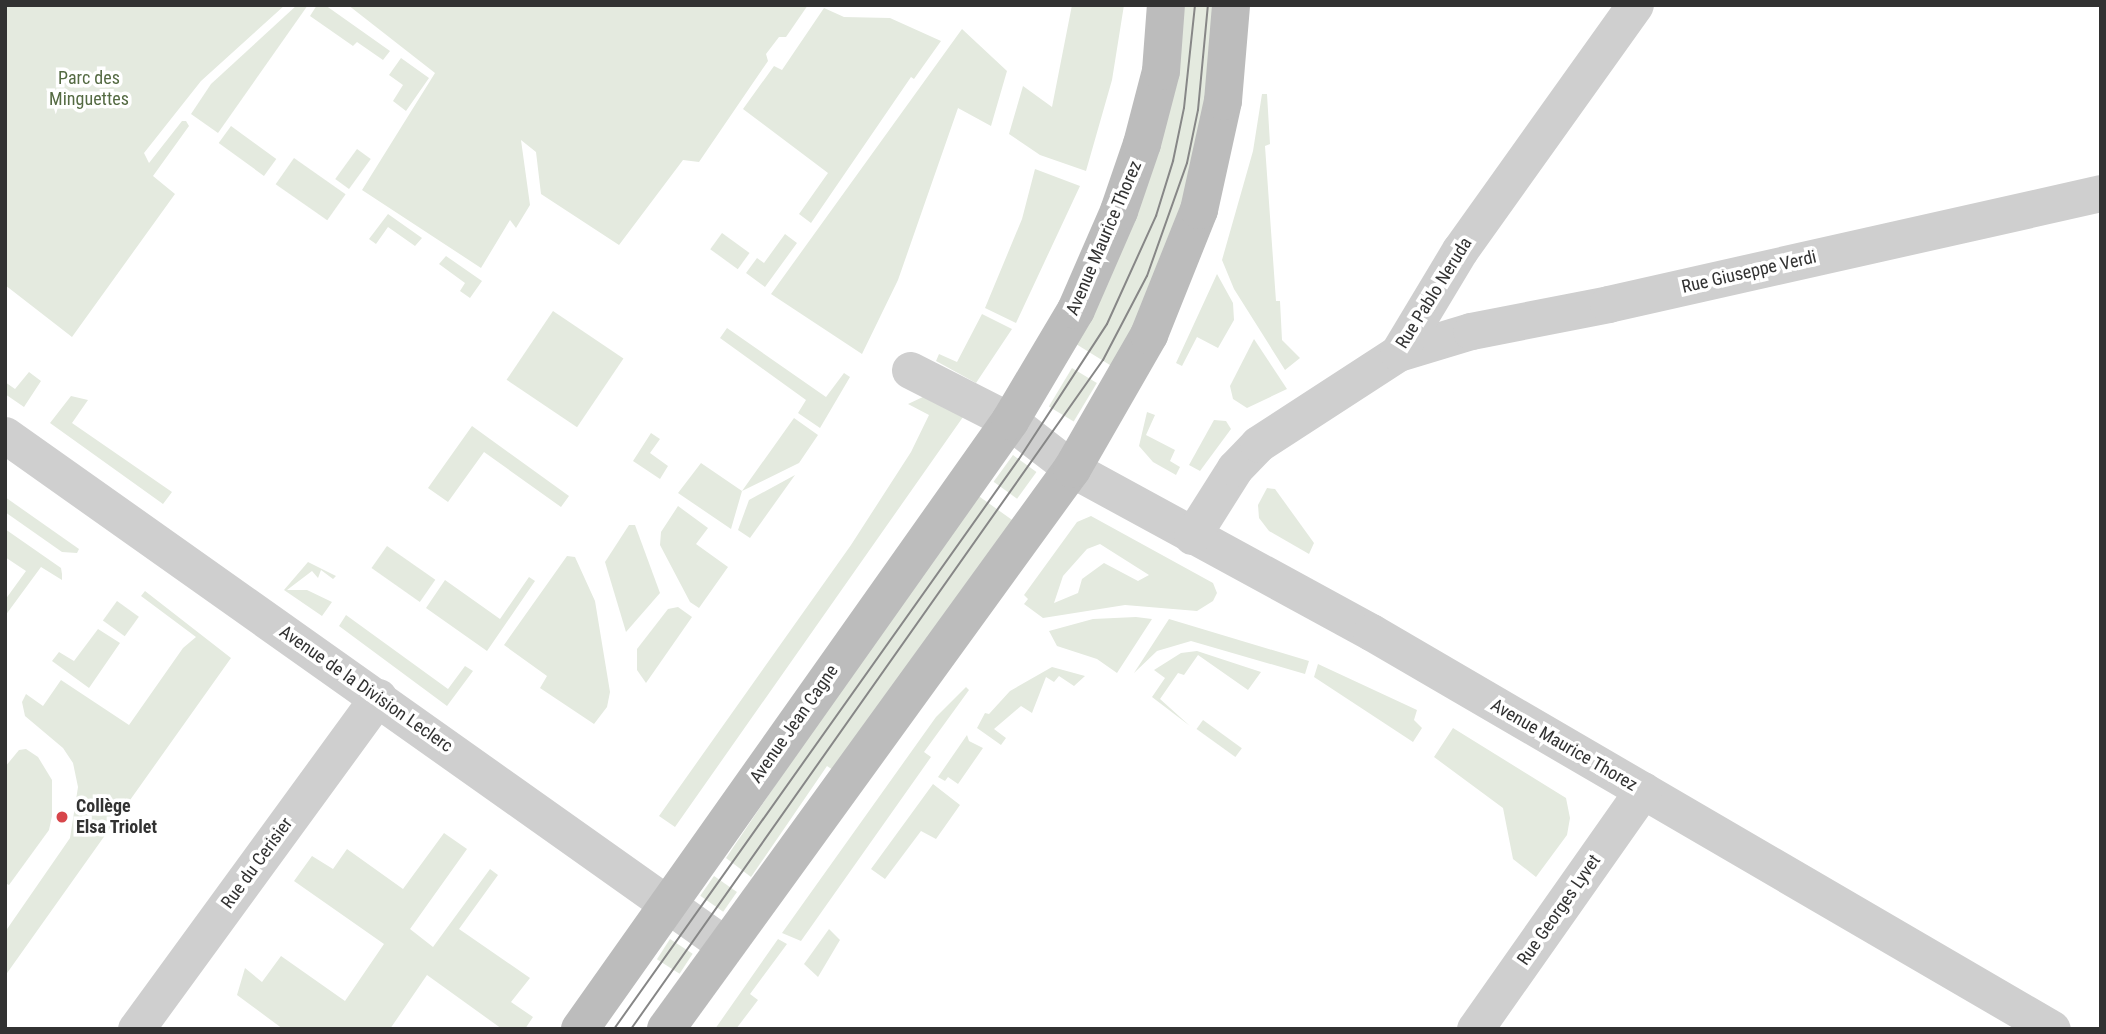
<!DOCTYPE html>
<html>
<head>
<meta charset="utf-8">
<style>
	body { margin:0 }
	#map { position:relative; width:2106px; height:1034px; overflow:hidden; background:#fff; font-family:"Roboto Condensed",sans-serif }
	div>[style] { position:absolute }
	.green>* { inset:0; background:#e4eadf; transform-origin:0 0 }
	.street>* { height:37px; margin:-18.5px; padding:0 18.5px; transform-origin:18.5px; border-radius:18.5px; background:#cfcfcf }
	.secondary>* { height:38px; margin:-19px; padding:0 19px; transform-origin:19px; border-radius:19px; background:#bcbcbc }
	.tram>* { height:2px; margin:-1px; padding:0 1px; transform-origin:1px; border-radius:1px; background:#878787 }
	.dots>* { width:19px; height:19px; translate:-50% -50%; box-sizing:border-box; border:4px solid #fff; border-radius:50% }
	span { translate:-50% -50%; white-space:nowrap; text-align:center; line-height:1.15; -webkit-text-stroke:7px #fff; paint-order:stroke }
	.park-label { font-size:18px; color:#546a42 }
	.street-label { font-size:18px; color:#323232 }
	.poi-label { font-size:18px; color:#323232; font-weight:700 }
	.left { translate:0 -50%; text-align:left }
	.frame { position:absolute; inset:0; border:7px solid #323232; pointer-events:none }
</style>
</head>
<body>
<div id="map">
	<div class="green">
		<div style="clip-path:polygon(5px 5px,285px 5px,201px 81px,144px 153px,149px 163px,182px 121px,186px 121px,189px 126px,153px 176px,175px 194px,72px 337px,5px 285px)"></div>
		<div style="clip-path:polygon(297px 5px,308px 5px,218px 133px,191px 114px,211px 84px)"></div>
		<div style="clip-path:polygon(317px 5px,325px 5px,390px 51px,383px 60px,357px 42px,353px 46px,310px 16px)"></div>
		<div style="clip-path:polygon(348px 5px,808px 5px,786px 37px,779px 37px,766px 54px,768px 61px,699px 162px,683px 160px,619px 245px,541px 194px,536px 152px,521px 140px,530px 205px,516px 228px,510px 220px,481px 268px,362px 190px,435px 73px)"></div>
		<div style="clip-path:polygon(1072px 5px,1124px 5px,1112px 80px,1086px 171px,1040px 155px,1009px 134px,1023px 86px,1052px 107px)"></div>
		<div style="clip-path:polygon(1180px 5px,1222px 5px,1197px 175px,1118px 370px,1076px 344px)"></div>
		<div style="clip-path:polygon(824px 8px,844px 17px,890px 18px,941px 41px,914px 79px,911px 77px,811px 223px,799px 214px,828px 173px,743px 109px,774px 66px,782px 70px)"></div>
		<div style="clip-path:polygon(962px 29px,1007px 71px,991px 126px,958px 108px,898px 280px,862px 354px,771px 294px)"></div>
		<div style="clip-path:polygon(401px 58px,429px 78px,406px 111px,393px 101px,403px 85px,389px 75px)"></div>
		<div style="clip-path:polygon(1262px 94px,1267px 94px,1270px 144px,1265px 146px,1276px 301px,1280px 301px,1282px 340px,1300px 358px,1285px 370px,1234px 289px,1222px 260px,1253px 151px)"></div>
		<div style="left:231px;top:126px;width:56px;height:21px;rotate:36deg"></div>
		<div style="left:357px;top:149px;width:17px;height:37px;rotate:36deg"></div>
		<div style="left:294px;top:158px;width:63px;height:32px;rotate:35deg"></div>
		<div style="clip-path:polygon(1035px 169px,1080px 186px,1016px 323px,985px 308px,1022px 219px)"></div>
		<div style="clip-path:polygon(388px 214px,422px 238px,415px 246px,388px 227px,376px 244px,369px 239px)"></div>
		<div style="left:722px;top:233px;width:34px;height:20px;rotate:36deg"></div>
		<div style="clip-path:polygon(785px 234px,797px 243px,765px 287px,746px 273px,757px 258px,764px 263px)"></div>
		<div style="clip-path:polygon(446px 256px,482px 281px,470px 298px,460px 291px,465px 283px,439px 264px)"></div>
		<div style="clip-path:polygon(1217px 274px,1233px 303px,1234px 320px,1218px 348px,1197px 337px,1182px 366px,1176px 363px)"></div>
		<div style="left:553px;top:311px;width:85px;height:83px;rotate:34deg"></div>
		<div style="clip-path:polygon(982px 314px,1012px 329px,976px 383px,936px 361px,939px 354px,957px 362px)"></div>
		<div style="clip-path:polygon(727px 328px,826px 397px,844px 373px,850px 377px,820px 428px,798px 413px,806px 400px,720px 338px)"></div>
		<div style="clip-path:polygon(1254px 339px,1287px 389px,1247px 408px,1233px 399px,1230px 386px)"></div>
		<div style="left:1072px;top:368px;width:29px;height:45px;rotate:31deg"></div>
		<div style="clip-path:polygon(29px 372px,41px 381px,24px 407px,5px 394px,5px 382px,15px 389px)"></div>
		<div style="clip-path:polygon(71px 396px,88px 400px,72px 423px,172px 492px,163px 504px,50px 423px)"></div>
		<div style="clip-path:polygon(925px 396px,963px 417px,675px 827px,659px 816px,851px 545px,911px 452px,929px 415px,908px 404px)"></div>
		<div style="clip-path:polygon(1147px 412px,1155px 415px,1146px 435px,1175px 450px,1170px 461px,1180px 467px,1176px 475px,1153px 462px,1139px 446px)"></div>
		<div style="clip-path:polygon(794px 418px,818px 435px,799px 463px,742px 491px,731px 529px,678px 493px,701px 463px,742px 491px)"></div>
		<div style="clip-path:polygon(1214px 420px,1226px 421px,1231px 429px,1200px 471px,1189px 465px)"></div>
		<div style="clip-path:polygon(472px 426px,569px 496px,561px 507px,484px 452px,448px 502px,428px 488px)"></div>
		<div style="clip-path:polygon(651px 433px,660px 439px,650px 453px,668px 466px,660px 479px,633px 461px)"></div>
		<div style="left:1013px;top:455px;width:29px;height:33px;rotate:36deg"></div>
		<div style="clip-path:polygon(795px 475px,750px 538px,738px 530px,749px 500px)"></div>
		<div style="clip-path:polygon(1267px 488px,1275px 489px,1314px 543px,1309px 554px,1269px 531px,1259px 518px,1258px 505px)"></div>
		<div style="clip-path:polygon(973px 492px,1015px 522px,836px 772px,827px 766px,751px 877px,726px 858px)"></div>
		<div style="clip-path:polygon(5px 497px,79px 549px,77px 553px,62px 552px,5px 512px)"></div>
		<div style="clip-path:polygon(678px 506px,708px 528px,696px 544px,728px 567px,699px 608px,690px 602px,660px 545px,661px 532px)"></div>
		<div style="clip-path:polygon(evenodd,1091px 516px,1213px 583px,1217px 593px,1213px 601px,1197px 611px,1125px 605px,1043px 618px,1024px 604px,1028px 599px,1024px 595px,1077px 522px,1091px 516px,1100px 544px,1149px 575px,1138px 581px,1104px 563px,1082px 579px,1078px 593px,1054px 603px,1063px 576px,1087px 549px,1100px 544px)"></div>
		<div style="clip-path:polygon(629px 525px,635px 525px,660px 593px,626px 632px,605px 562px)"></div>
		<div style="clip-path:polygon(5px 529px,61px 568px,62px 574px,62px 580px,41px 567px,5px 616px,5px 600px,26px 571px,5px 557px)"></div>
		<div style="left:387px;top:546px;width:59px;height:27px;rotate:35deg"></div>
		<div style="clip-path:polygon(567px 556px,575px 557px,595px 601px,610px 692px,607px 707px,594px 724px,540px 688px,547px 676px,504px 645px)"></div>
		<div style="clip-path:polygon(308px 562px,336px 576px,333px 579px,321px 570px,318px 578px,312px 571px,287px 590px,307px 590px,332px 602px,322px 616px,284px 590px)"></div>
		<div style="clip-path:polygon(529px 577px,535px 581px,487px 651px,426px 608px,445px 580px,500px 619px)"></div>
		<div style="clip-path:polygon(145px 591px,231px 658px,5px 976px,5px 932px,70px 838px,78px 787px,73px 763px,63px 748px,25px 716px,22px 702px,26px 694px,43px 706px,61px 680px,129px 725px,183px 648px,196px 637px,141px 596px)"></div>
		<div style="left:117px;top:601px;width:27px;height:24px;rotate:36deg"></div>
		<div style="clip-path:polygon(678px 607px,692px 617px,646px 683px,637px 670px,637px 649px,668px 609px)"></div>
		<div style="clip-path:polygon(346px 615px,448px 689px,465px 666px,473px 671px,447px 706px,339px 626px)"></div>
		<div style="clip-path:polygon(1136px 617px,1152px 619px,1117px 673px,1097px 659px,1057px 646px,1049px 631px,1093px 619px)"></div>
		<div style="clip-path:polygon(1169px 619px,1309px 661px,1305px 674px,1191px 641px,1157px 651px,1134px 673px)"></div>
		<div style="clip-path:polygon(98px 629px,120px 643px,89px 688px,52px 661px,59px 652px,74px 661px)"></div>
		<div style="clip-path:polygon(1197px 651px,1261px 672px,1248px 690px,1198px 655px,1184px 675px,1178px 673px,1160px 699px,1190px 726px,1152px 697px,1165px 678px,1154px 670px,1181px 653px)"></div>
		<div style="clip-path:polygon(1318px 664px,1417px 710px,1414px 720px,1422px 728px,1413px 742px,1314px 677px)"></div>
		<div style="clip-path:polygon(1052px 667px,1085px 676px,1074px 686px,1059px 676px,1054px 682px,1046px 677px,1032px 713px,1021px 706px,994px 729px,1006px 738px,1001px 745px,977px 728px,985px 713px,989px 714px,1010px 691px)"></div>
		<div style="clip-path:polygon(966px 687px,969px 690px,924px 752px,931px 757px,801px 941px,782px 933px,936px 717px)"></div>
		<div style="left:1203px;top:720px;width:48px;height:11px;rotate:36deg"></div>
		<div style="clip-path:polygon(1453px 728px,1566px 798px,1570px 818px,1567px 835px,1536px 877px,1513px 859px,1503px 808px,1434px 757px)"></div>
		<div style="clip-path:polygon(967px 735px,969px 741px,983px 748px,958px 784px,948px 777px,945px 781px,938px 777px)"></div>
		<div style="clip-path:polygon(26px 749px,38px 757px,52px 780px,52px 816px,49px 830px,9px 885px,5px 883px,5px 767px,19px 750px)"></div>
		<div style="clip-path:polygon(933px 784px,960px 805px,936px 839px,921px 831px,885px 879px,871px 869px)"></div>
		<div style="clip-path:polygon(444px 833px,467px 849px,410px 929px,433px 947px,490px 869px,498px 875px,459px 929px,530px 978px,511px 1002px,533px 1017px,525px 1029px,502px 1029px,427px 975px,390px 1029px,283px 1029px,237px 995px,245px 968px,262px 982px,281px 956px,345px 1001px,384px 944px,294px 881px,312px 856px,333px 869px,347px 849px,403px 889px)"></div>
		<div style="left:714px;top:876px;width:28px;height:24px;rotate:35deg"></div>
		<div style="clip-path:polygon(829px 929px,840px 940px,818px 977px,804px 964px)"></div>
		<div style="left:670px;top:939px;width:27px;height:24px;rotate:33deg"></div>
		<div style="clip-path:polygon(778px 939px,787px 944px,750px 994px,758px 1000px,736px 1029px,715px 1029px)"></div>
	</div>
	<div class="street">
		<div style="left:1398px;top:353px;width:76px;rotate:-16.8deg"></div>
		<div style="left:1471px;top:331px;width:140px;rotate:-11.1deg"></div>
		<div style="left:1608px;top:304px;width:505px;rotate:-12.69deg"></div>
		<div style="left:910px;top:370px;width:112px;rotate:27deg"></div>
		<div style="left:1010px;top:421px;width:78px;rotate:37.7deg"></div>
		<div style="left:1072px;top:469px;width:341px;rotate:28.6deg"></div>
		<div style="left:1371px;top:632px;width:788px;rotate:30.24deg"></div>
		<div style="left:5px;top:435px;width:882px;rotate:35.31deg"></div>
		<div style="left:1192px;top:536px;width:80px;rotate:-57.7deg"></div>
		<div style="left:1235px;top:468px;width:33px;rotate:-46deg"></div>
		<div style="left:1258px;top:444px;width:167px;rotate:-33deg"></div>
		<div style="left:1398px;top:353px;width:120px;rotate:-59deg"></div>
		<div style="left:1460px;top:250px;width:301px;rotate:-54.5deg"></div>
		<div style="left:136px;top:1029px;width:411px;rotate:-53.9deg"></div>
		<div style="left:1475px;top:1029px;width:292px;rotate:-54.9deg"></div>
	</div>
	<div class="secondary">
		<div style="left:580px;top:1029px;width:745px;rotate:-54.73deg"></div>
		<div style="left:1010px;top:421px;width:129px;rotate:-59.3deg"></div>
		<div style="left:1076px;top:310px;width:108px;rotate:-66.5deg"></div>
		<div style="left:1119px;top:211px;width:71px;rotate:-71.1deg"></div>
		<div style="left:1142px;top:144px;width:75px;rotate:-75.4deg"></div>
		<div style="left:1161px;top:71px;width:66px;rotate:-85.7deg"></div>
		<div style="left:666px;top:1029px;width:692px;rotate:-54.06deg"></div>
		<div style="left:1072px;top:469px;width:155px;rotate:-60.1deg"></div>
		<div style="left:1149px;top:335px;width:135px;rotate:-68.2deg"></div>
		<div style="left:1199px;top:210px;width:112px;rotate:-77.6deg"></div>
		<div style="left:1223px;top:101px;width:96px;rotate:-85.2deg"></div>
	</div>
	<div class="tram">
		<div style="left:614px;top:1029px;width:699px;rotate:-54.61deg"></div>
		<div style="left:1019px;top:459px;width:161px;rotate:-56.9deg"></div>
		<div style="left:1107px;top:324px;width:119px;rotate:-65.6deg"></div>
		<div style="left:1156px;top:216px;width:58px;rotate:-72.8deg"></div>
		<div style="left:1173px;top:161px;width:54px;rotate:-78.3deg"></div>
		<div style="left:1184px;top:108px;width:104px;rotate:-83.9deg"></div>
		<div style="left:631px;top:1029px;width:819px;rotate:-54.8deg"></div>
		<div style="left:1103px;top:360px;width:95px;rotate:-62.4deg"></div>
		<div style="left:1147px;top:276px;width:120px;rotate:-70.5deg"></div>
		<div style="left:1187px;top:163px;width:54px;rotate:-78.3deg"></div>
		<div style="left:1198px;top:110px;width:105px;rotate:-84.6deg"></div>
	</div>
	<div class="dots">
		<div style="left:62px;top:817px;background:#d7464b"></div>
	</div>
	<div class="park-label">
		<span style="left:89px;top:89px">Parc des<br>Minguettes</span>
	</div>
	<div class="street-label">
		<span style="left:1104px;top:238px;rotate:-67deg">Avenue Maurice Thorez</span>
		<span style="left:1749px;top:272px;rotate:-13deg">Rue Giuseppe Verdi</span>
		<span style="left:1434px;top:293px;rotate:-58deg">Rue Pablo Neruda</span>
		<span style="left:366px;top:689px;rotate:35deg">Avenue de la Division Leclerc</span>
		<span style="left:794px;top:724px;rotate:-55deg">Avenue Jean Cagne</span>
		<span style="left:1564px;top:745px;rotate:30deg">Avenue Maurice Thorez</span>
		<span style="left:257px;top:863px;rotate:-54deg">Rue du Cerisier</span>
		<span style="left:1559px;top:910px;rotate:-55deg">Rue Georges Lyvet</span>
	</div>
	<div class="poi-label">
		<span class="left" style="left:76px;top:817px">Collège<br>Elsa Triolet</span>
	</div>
	<div class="frame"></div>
</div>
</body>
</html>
